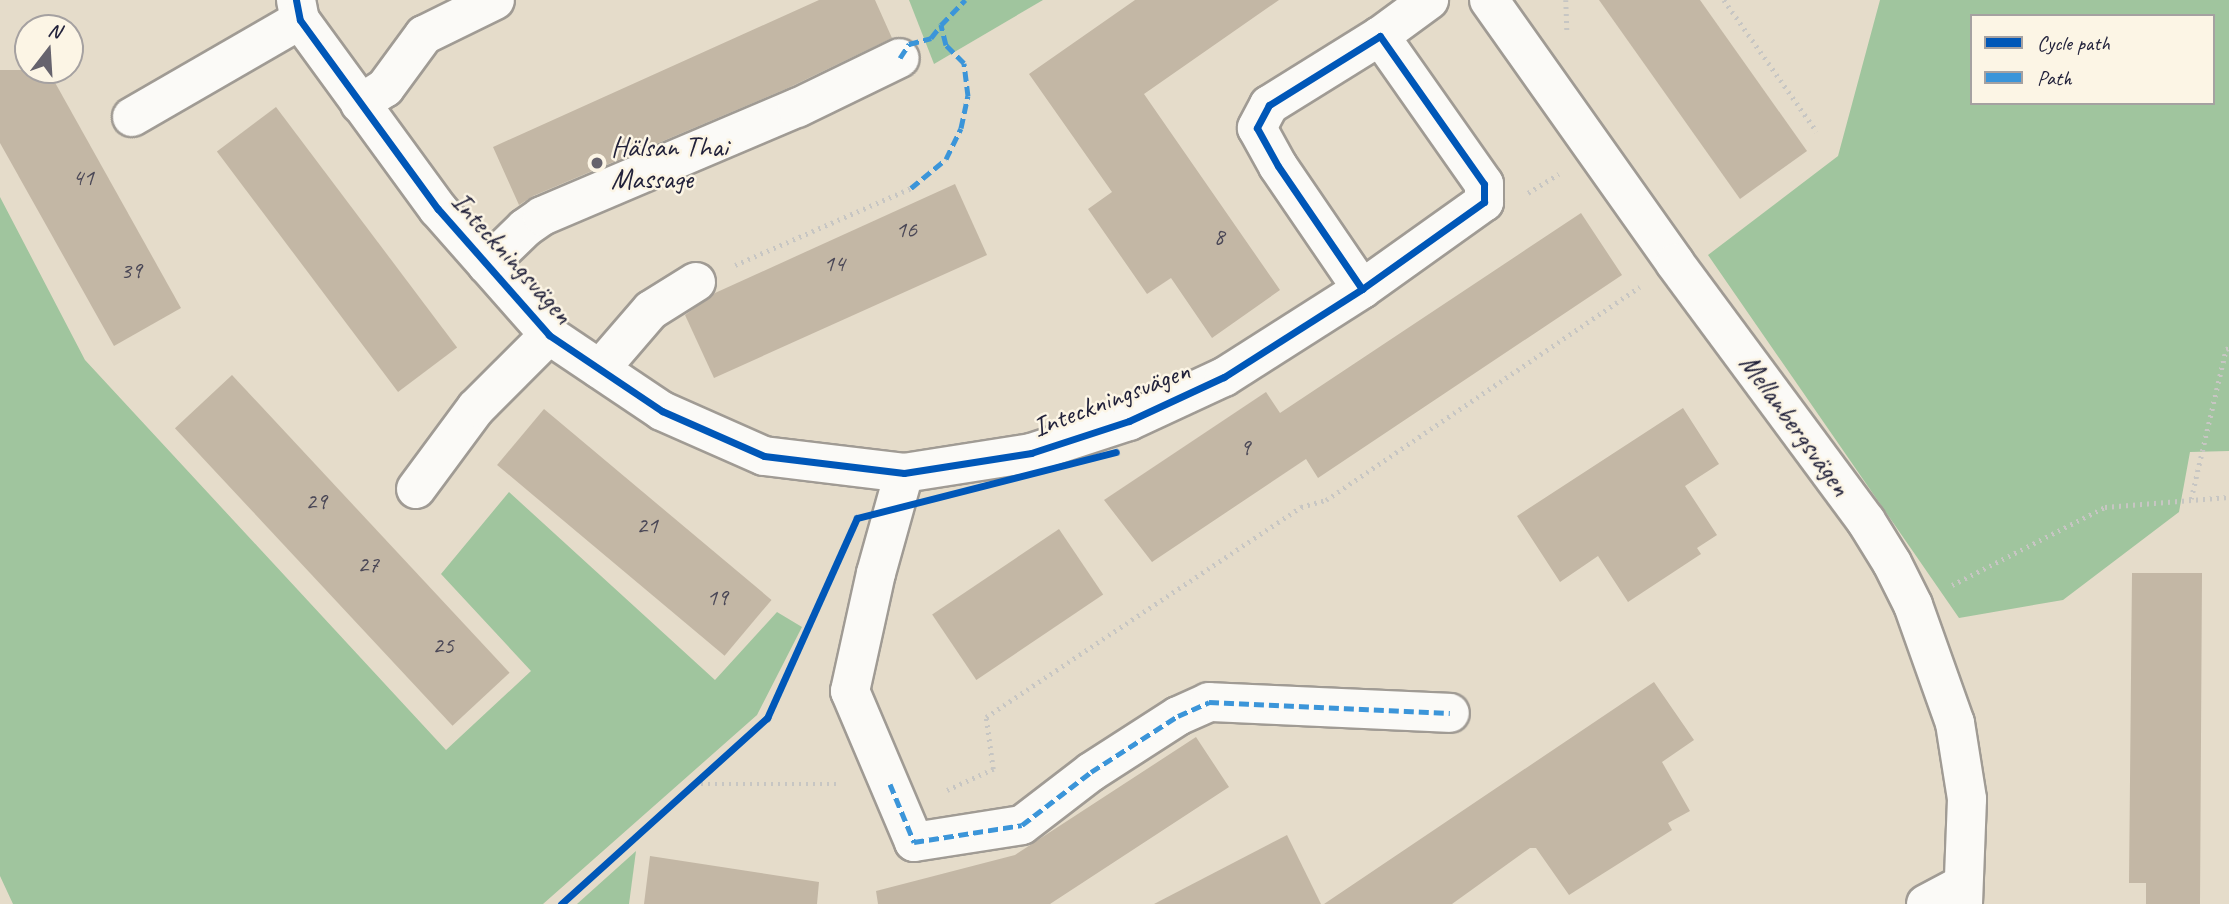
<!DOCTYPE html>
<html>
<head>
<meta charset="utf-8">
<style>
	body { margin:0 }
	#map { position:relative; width:2229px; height:904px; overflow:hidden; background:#e5dcca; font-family:Caveat,sans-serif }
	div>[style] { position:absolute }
	.forest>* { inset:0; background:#a0c59e }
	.building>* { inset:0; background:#c3b7a5; transform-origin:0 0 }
	.path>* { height:4.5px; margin-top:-2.25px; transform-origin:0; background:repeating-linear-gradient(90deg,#c7c6c3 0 2px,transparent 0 7px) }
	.roads { filter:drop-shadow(2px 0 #a09b94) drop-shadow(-2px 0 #a09b94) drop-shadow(0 2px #a09b94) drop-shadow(0 -2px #a09b94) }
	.minor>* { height:38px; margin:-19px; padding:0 19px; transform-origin:19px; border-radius:19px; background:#fbfaf7 }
	.quiet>* { height:5px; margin-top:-2.5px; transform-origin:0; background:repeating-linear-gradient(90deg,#3b95d9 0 10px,transparent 0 15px) }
	.cycleway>* { height:7px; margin:-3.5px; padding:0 3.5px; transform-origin:3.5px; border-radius:3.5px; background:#0057b8 }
	.dots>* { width:19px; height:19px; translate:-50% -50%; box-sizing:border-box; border:4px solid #fcf5e5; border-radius:50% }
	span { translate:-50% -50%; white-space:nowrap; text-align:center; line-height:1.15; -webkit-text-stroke:5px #fcf5e5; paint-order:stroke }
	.number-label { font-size:24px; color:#4a4756 }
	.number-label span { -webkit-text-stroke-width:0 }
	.poi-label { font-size:28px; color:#22223b }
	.left { translate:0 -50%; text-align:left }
	.street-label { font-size:28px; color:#22223b }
	.legend { position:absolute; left:1970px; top:14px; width:245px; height:91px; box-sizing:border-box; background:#fcf5e5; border:2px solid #a5a1a1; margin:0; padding:9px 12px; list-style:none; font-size:21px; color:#22223b }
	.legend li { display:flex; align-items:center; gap:14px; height:35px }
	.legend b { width:35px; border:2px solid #a5a1a1 }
	.north { position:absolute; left:14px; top:14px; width:70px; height:70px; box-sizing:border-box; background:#fcf5e5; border:2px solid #a5a1a1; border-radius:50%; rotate:17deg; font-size:19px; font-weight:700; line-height:28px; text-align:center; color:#22223b }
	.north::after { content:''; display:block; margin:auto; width:24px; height:32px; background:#66636d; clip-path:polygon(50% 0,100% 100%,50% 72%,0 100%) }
</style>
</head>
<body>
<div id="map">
	<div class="forest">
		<div style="clip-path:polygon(909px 0,1043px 0,934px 64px)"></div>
		<div style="clip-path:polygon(evenodd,1880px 0,2229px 0,2229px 451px,2190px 452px,2179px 512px,2063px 600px,1959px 618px,1708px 255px,1838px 156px,1880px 0,1972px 16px,2213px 16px,2213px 103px,1972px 103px,1972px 16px)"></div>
		<div style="clip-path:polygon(0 197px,85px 360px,446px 750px,531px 671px,441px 574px,509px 492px,715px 680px,777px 612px,802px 627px,757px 715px,543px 904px,13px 904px,0 876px)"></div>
		<div style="clip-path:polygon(636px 851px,629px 904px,577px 904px)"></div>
	</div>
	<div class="building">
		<div style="clip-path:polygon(819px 0,875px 0,892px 38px,788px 88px,533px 196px,519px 205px,493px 147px)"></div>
		<div style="clip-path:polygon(1135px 0,1279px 0,1144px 94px,1280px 290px,1212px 338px,1171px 278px,1147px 294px,1088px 209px,1112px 192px,1029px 74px)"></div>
		<div style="clip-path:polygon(1599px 0,1700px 0,1807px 151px,1740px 199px)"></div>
		<div style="clip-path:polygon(0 70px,48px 70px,181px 308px,114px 346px,0 143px)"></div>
		<div style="left:276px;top:107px;width:301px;height:74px;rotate:53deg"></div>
		<div style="clip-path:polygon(955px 184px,987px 255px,714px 378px,685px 315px,715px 293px)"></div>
		<div style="clip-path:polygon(1581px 213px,1622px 275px,1318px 478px,1306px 459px,1152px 562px,1104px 500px,1266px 392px,1280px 413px)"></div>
		<div style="left:232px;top:375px;width:407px;height:78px;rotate:47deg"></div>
		<div style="clip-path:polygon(1683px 408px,1719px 464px,1685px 486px,1717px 535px,1697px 548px,1701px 554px,1628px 602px,1598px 556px,1560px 582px,1517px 516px)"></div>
		<div style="left:544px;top:409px;width:297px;height:73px;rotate:40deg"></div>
		<div style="left:1059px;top:529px;width:79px;height:153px;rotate:56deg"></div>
		<div style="clip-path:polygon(2132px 573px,2202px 573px,2200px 904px,2146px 904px,2146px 883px,2129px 883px)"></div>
		<div style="clip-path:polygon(1654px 682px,1694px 740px,1662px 762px,1690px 811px,1668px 823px,1672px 830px,1569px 895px,1536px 848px,1530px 848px,1452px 904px,1324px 904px)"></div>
		<div style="clip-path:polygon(1196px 737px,1229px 787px,1050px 904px,878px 904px,876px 891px,1015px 855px)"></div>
		<div style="clip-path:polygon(1287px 835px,1321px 904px,1154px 904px)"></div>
		<div style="clip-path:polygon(650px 856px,819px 882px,817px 904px,644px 904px)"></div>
	</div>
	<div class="path">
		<div style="left:1566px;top:0;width:30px;rotate:88deg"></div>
		<div style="left:1724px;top:0;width:161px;rotate:54.8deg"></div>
		<div style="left:1528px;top:193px;width:36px;rotate:-32deg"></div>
		<div style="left:735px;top:265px;width:192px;rotate:-23.6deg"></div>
		<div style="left:2191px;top:499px;width:154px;rotate:-76.9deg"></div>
		<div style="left:2226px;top:349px;width:3px;rotate:-18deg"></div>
		<div style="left:1952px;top:585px;width:172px;rotate:-27deg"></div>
		<div style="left:2105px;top:507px;width:124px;rotate:-4.6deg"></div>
		<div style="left:694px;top:784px;width:147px"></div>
		<div style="left:947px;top:790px;width:51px;rotate:-24.5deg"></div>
		<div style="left:993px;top:769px;width:52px;rotate:-97.7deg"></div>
		<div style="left:986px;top:717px;width:379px;rotate:-33.7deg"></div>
		<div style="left:1301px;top:507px;width:26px;rotate:-16deg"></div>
		<div style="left:1326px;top:500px;width:379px;rotate:-34.2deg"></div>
	</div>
	<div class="roads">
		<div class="minor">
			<div style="left:296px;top:0;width:20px;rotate:79deg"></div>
			<div style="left:300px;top:20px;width:234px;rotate:53.9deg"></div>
			<div style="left:438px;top:209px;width:168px;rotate:48.6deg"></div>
			<div style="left:549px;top:335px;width:136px;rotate:33.9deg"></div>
			<div style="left:662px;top:411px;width:111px;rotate:23.8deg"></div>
			<div style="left:764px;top:456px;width:141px;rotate:6.9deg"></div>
			<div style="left:904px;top:473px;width:129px;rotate:-8.9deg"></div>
			<div style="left:1031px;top:453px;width:103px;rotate:-18.1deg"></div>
			<div style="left:1129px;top:421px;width:105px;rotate:-24.9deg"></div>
			<div style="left:1224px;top:377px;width:164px;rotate:-32.5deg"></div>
			<div style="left:1362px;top:289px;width:150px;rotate:-35.5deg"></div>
			<div style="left:1484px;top:202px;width:18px;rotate:-90deg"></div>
			<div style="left:1484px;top:184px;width:181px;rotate:-125.1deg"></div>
			<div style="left:1380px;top:36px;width:131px;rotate:148.1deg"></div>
			<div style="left:1269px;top:105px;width:26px;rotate:118deg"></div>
			<div style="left:1257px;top:128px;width:43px;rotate:61.1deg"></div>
			<div style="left:1278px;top:166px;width:149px;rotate:55.7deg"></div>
			<div style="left:1489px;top:0;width:322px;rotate:54.7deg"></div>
			<div style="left:1675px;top:263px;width:321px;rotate:53.5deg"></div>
			<div style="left:1866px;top:521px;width:49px;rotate:58.2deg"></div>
			<div style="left:1892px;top:563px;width:47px;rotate:63.4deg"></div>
			<div style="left:1913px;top:605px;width:125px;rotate:70.4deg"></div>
			<div style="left:1955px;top:723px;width:77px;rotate:81deg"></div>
			<div style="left:1967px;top:799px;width:105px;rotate:92.2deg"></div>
			<div style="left:1380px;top:36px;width:61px;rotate:-36.3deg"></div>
			<div style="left:360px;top:104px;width:30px;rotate:-33deg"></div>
			<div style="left:385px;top:88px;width:66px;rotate:-53.7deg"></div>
			<div style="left:424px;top:35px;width:79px;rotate:-26.2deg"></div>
			<div style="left:132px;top:117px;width:194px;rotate:-30deg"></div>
			<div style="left:487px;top:265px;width:53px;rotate:-44.2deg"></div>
			<div style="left:525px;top:228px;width:21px;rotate:-35deg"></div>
			<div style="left:542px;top:216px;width:277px;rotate:-23deg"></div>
			<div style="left:797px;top:108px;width:114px;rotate:-25.9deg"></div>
			<div style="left:600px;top:369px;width:78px;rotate:-49.2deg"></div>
			<div style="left:651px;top:310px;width:53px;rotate:-31.9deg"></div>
			<div style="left:904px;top:473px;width:104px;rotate:105.6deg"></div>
			<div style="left:876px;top:573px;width:121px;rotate:102.4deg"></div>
			<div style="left:850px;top:691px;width:164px;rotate:67deg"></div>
			<div style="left:914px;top:842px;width:109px;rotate:-8.9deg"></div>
			<div style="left:1022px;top:825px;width:87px;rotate:-37.5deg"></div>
			<div style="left:1091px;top:772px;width:103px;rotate:-32.8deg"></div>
			<div style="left:1178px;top:716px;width:34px;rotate:-24deg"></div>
			<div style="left:1209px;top:702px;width:241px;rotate:2.6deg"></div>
			<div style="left:416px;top:489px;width:101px;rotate:-53.5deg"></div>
			<div style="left:476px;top:408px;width:103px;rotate:-45deg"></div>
			<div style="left:1926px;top:904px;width:41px;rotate:-27.8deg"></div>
		</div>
	</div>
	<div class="quiet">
		<div style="left:900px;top:58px;width:17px;rotate:-57deg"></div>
		<div style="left:909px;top:44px;width:23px;rotate:-15deg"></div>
		<div style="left:931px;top:38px;width:16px;rotate:-52deg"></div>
		<div style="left:911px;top:188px;width:45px;rotate:-39.6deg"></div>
		<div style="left:946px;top:159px;width:34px;rotate:-64deg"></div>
		<div style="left:961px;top:128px;width:33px;rotate:-78deg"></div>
		<div style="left:968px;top:96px;width:33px;rotate:-97deg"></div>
		<div style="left:964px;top:63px;width:25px;rotate:-135deg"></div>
		<div style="left:946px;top:45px;width:21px;rotate:-104deg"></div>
		<div style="left:941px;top:25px;width:35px;rotate:-46deg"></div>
		<div style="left:890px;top:784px;width:63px;rotate:67.5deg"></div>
		<div style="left:914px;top:842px;width:109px;rotate:-8.9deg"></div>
		<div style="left:1022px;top:825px;width:87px;rotate:-37.5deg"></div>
		<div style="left:1091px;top:772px;width:103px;rotate:-32.8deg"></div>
		<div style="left:1178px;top:716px;width:34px;rotate:-24deg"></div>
		<div style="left:1209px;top:702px;width:241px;rotate:2.6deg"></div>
	</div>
	<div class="cycleway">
		<div style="left:296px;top:0;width:20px;rotate:79deg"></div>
		<div style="left:300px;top:20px;width:234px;rotate:53.9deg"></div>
		<div style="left:438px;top:209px;width:168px;rotate:48.6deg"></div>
		<div style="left:549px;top:335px;width:136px;rotate:33.9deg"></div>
		<div style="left:662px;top:411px;width:111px;rotate:23.8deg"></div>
		<div style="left:764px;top:456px;width:141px;rotate:6.9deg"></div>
		<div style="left:904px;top:473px;width:129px;rotate:-8.9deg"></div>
		<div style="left:1031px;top:453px;width:103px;rotate:-18.1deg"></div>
		<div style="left:1129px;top:421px;width:105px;rotate:-24.9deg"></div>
		<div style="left:1224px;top:377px;width:164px;rotate:-32.5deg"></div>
		<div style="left:1362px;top:289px;width:150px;rotate:-35.5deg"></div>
		<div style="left:1484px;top:202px;width:18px;rotate:-90deg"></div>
		<div style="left:1484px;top:184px;width:181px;rotate:-125.1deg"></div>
		<div style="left:1380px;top:36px;width:131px;rotate:148.1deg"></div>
		<div style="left:1269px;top:105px;width:26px;rotate:118deg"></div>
		<div style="left:1257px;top:128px;width:43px;rotate:61.1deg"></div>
		<div style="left:1278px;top:166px;width:149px;rotate:55.7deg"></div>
		<div style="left:561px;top:904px;width:278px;rotate:-42.1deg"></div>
		<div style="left:767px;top:718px;width:219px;rotate:-65.8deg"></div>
		<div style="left:857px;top:518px;width:267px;rotate:-14.3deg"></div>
	</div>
	<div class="dots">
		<div style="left:597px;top:163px;background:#66636d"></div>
	</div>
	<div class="number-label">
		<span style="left:83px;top:178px">41</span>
		<span style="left:906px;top:230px">16</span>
		<span style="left:1219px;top:237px">8</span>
		<span style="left:834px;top:264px">14</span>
		<span style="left:131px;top:271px">39</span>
		<span style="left:1245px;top:448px">9</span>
		<span style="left:316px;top:502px">29</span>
		<span style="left:647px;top:526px">21</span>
		<span style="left:368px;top:565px">27</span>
		<span style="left:717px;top:598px">19</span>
		<span style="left:443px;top:646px">25</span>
	</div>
	<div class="poi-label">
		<span class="left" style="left:611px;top:163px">Hälsan Thai<br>Massage</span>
	</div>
	<div class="street-label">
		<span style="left:512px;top:258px;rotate:48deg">Inteckningsvägen</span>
		<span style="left:1111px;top:399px;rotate:-21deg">Inteckningsvägen</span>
		<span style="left:1795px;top:425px;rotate:54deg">Mellanbergsvägen</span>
	</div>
	<ul class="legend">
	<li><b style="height:9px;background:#0057b8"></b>Cycle path</li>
	<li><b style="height:9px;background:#3b95d9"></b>Path</li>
	</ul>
	<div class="north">N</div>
</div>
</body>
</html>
